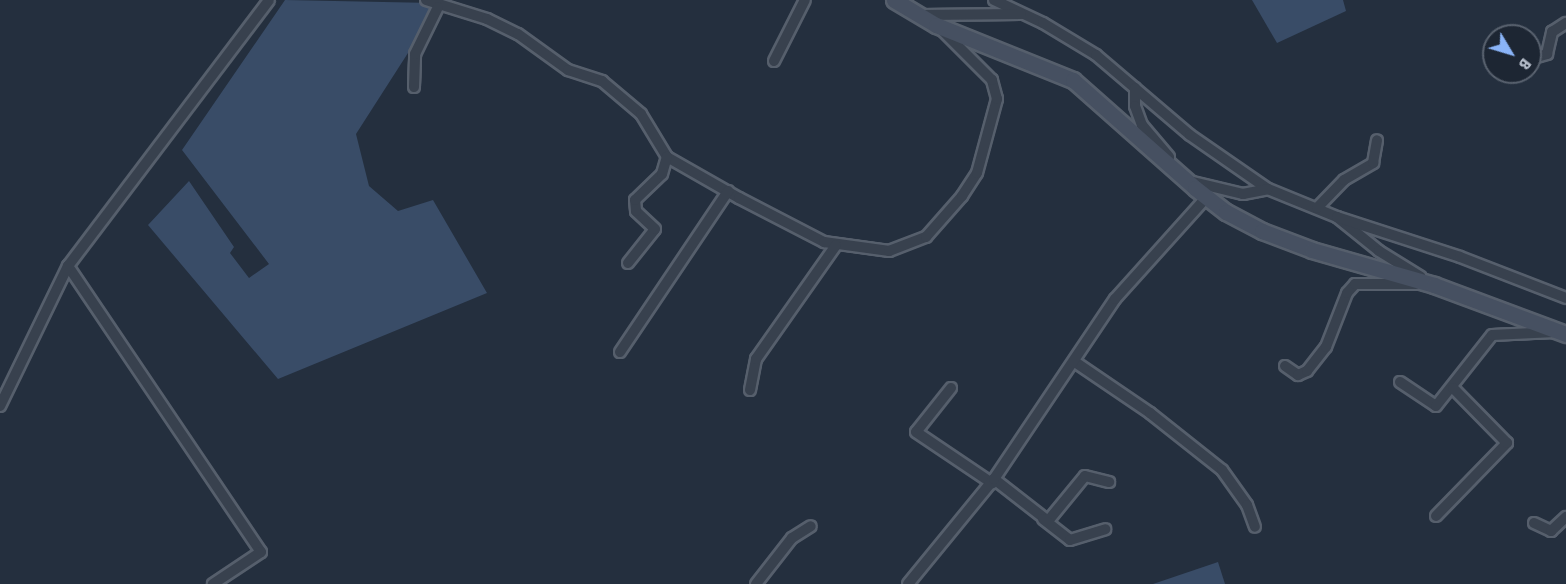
<!DOCTYPE html>
<html>
<head>
<meta charset="utf-8">
<style>
	body { margin:0 }
	#map { position:relative; width:1566px; height:584px; overflow:hidden; background:#242f3e; font-family:"Fira Sans Condensed",sans-serif }
	div>[style] { position:absolute }
	.water>* { inset:0; background:#394c67 }
	.roads { filter:drop-shadow(2px 0 #565f6c) drop-shadow(-2px 0 #565f6c) drop-shadow(0 2px #565f6c) drop-shadow(0 -2px #565f6c) }
	.minor>* { height:10px; margin:-5px; padding:0 5px; transform-origin:5px; border-radius:5px; background:#38414e }
	.secondary>* { height:15px; margin:-7.5px; padding:0 7.5px; transform-origin:7.5px; border-radius:7.5px; background:#465061 }
	span { translate:-50% -50%; white-space:nowrap; text-align:center; line-height:1.15; -webkit-text-stroke:5px #1d2633; paint-order:stroke }
	.north { position:absolute; left:1482px; top:24px; width:60px; height:60px; box-sizing:border-box; background:#1d2633; border:2px solid #59626f; border-radius:50%; rotate:128deg; font-size:16px; font-weight:700; line-height:24px; text-align:center; color:#b4bcc9 }
	.north::after { content:''; display:block; margin:auto; width:21px; height:27px; background:#8ab4f8; clip-path:polygon(50% 0,100% 100%,50% 72%,0 100%) }
</style>
</head>
<body>
<div id="map">
	<div class="water">
		<div style="clip-path:polygon(285px 0,433px 3px,433px 14px,356px 134px,369px 186px,398px 211px,433px 200px,487px 293px,278px 379px,148px 225px,189px 181px,234px 247px,230px 253px,249px 278px,269px 264px,182px 150px)"></div>
		<div style="clip-path:polygon(1252px 0,1343px 0,1346px 11px,1277px 43px)"></div>
		<div style="clip-path:polygon(1218px 562px,1225px 584px,1153px 584px)"></div>
	</div>
	<div class="roads">
		<div class="minor">
			<div style="left:426px;top:0;width:64px;rotate:17.3deg"></div>
			<div style="left:487px;top:19px;width:34px;rotate:26deg"></div>
			<div style="left:518px;top:34px;width:62px;rotate:35.8deg"></div>
			<div style="left:568px;top:70px;width:36px;rotate:18deg"></div>
			<div style="left:602px;top:81px;width:51px;rotate:40.2deg"></div>
			<div style="left:641px;top:114px;width:50px;rotate:58.8deg"></div>
			<div style="left:667px;top:157px;width:83px;rotate:29.7deg"></div>
			<div style="left:739px;top:198px;width:96px;rotate:27.4deg"></div>
			<div style="left:824px;top:242px;width:66px;rotate:7.9deg"></div>
			<div style="left:889px;top:251px;width:40px;rotate:-21deg"></div>
			<div style="left:926px;top:237px;width:55px;rotate:-48.7deg"></div>
			<div style="left:962px;top:196px;width:27px;rotate:-57deg"></div>
			<div style="left:977px;top:173px;width:77px;rotate:-74.9deg"></div>
			<div style="left:997px;top:99px;width:20px;rotate:-105deg"></div>
			<div style="left:992px;top:80px;width:69px;rotate:-135deg"></div>
			<div style="left:994px;top:0;width:54px;rotate:25.1deg"></div>
			<div style="left:1043px;top:23px;width:62px;rotate:31.1deg"></div>
			<div style="left:1096px;top:55px;width:123px;rotate:40.4deg"></div>
			<div style="left:1190px;top:135px;width:95px;rotate:34.7deg"></div>
			<div style="left:1268px;top:189px;width:74px;rotate:22.1deg"></div>
			<div style="left:1337px;top:217px;width:54px;rotate:39deg"></div>
			<div style="left:1379px;top:251px;width:49px;rotate:31.8deg"></div>
			<div style="left:922px;top:15px;width:99px;rotate:-0.6deg"></div>
			<div style="left:1530px;top:59px;width:18px;rotate:-16deg"></div>
			<div style="left:1547px;top:54px;width:23px;rotate:-77deg"></div>
			<div style="left:1552px;top:32px;width:17px;rotate:-33deg"></div>
			<div style="left:774px;top:61px;width:68px;rotate:-63.1deg"></div>
			<div style="left:414px;top:87px;width:33px;rotate:-88deg"></div>
			<div style="left:415px;top:54px;width:52px;rotate:-63.9deg"></div>
			<div style="left:1135px;top:88px;width:18px;rotate:90deg"></div>
			<div style="left:1135px;top:106px;width:20px;rotate:70deg"></div>
			<div style="left:1142px;top:125px;width:42px;rotate:49.8deg"></div>
			<div style="left:1189px;top:181px;width:56px;rotate:13.5deg"></div>
			<div style="left:1243px;top:194px;width:25px;rotate:-11deg"></div>
			<div style="left:1317px;top:208px;width:39px;rotate:-46deg"></div>
			<div style="left:1344px;top:180px;width:34px;rotate:-30deg"></div>
			<div style="left:1373px;top:163px;width:23px;rotate:-80deg"></div>
			<div style="left:1337px;top:217px;width:129px;rotate:18deg"></div>
			<div style="left:1460px;top:257px;width:114px;rotate:21.1deg"></div>
			<div style="left:628px;top:263px;width:43px;rotate:-51.5deg"></div>
			<div style="left:655px;top:229px;width:26px;rotate:-137deg"></div>
			<div style="left:636px;top:211px;width:11px;rotate:-95deg"></div>
			<div style="left:635px;top:200px;width:37px;rotate:-44deg"></div>
			<div style="left:662px;top:174px;width:18px;rotate:-74deg"></div>
			<div style="left:68px;top:266px;width:345px;rotate:56deg"></div>
			<div style="left:261px;top:552px;width:58px;rotate:146.3deg"></div>
			<div style="left:620px;top:352px;width:194px;rotate:-56.1deg"></div>
			<div style="left:1075px;top:362px;width:91px;rotate:34.2deg"></div>
			<div style="left:1150px;top:413px;width:92px;rotate:38.4deg"></div>
			<div style="left:1222px;top:470px;width:43px;rotate:54.5deg"></div>
			<div style="left:1247px;top:505px;width:23px;rotate:70deg"></div>
			<div style="left:1285px;top:366px;width:16px;rotate:35deg"></div>
			<div style="left:1298px;top:375px;width:10px;rotate:-24deg"></div>
			<div style="left:1307px;top:371px;width:31px;rotate:-52deg"></div>
			<div style="left:1326px;top:347px;width:58px;rotate:-68.7deg"></div>
			<div style="left:1347px;top:293px;width:12px;rotate:-48deg"></div>
			<div style="left:1355px;top:284px;width:61px"></div>
			<div style="left:1400px;top:382px;width:43px;rotate:33.7deg"></div>
			<div style="left:1436px;top:406px;width:90px;rotate:-51.7deg"></div>
			<div style="left:1492px;top:335px;width:63px;rotate:-2.7deg"></div>
			<div style="left:951px;top:388px;width:56px;rotate:128.5deg"></div>
			<div style="left:916px;top:432px;width:92px;rotate:33.9deg"></div>
			<div style="left:750px;top:390px;width:32px;rotate:-79deg"></div>
			<div style="left:756px;top:359px;width:139px;rotate:-54.9deg"></div>
			<div style="left:0;top:406px;width:156px;rotate:-64.1deg"></div>
			<div style="left:68px;top:266px;width:333px;rotate:-52.9deg"></div>
			<div style="left:994px;top:479px;width:68px;rotate:37.9deg"></div>
			<div style="left:1048px;top:521px;width:58px;rotate:-50.6deg"></div>
			<div style="left:1085px;top:476px;width:25px;rotate:14deg"></div>
			<div style="left:1436px;top:516px;width:102px;rotate:-45.8deg"></div>
			<div style="left:1507px;top:443px;width:77px;rotate:-134.5deg"></div>
			<div style="left:1043px;top:519px;width:34px;rotate:38deg"></div>
			<div style="left:1070px;top:540px;width:37px;rotate:-17deg"></div>
			<div style="left:1534px;top:523px;width:19px;rotate:25deg"></div>
			<div style="left:1551px;top:531px;width:21px;rotate:-43deg"></div>
			<div style="left:756px;top:584px;width:58px;rotate:-52deg"></div>
			<div style="left:792px;top:538px;width:22px;rotate:-32deg"></div>
			<div style="left:908px;top:584px;width:136px;rotate:-50.7deg"></div>
			<div style="left:994px;top:479px;width:217px;rotate:-56.1deg"></div>
			<div style="left:1115px;top:299px;width:137px;rotate:-48deg"></div>
		</div>
		<div class="secondary">
			<div style="left:894px;top:0;width:49px;rotate:30.8deg"></div>
			<div style="left:936px;top:25px;width:148px;rotate:21.9deg"></div>
			<div style="left:1073px;top:80px;width:163px;rotate:41.5deg"></div>
			<div style="left:1195px;top:188px;width:39px;rotate:38deg"></div>
			<div style="left:1226px;top:212px;width:41px;rotate:27.8deg"></div>
			<div style="left:1262px;top:231px;width:53px;rotate:20.8deg"></div>
			<div style="left:1312px;top:250px;width:127px;rotate:16deg"></div>
			<div style="left:1434px;top:285px;width:141px;rotate:20.4deg"></div>
		</div>
	</div>
	<div class="north">B</div>
</div>
</body>
</html>
